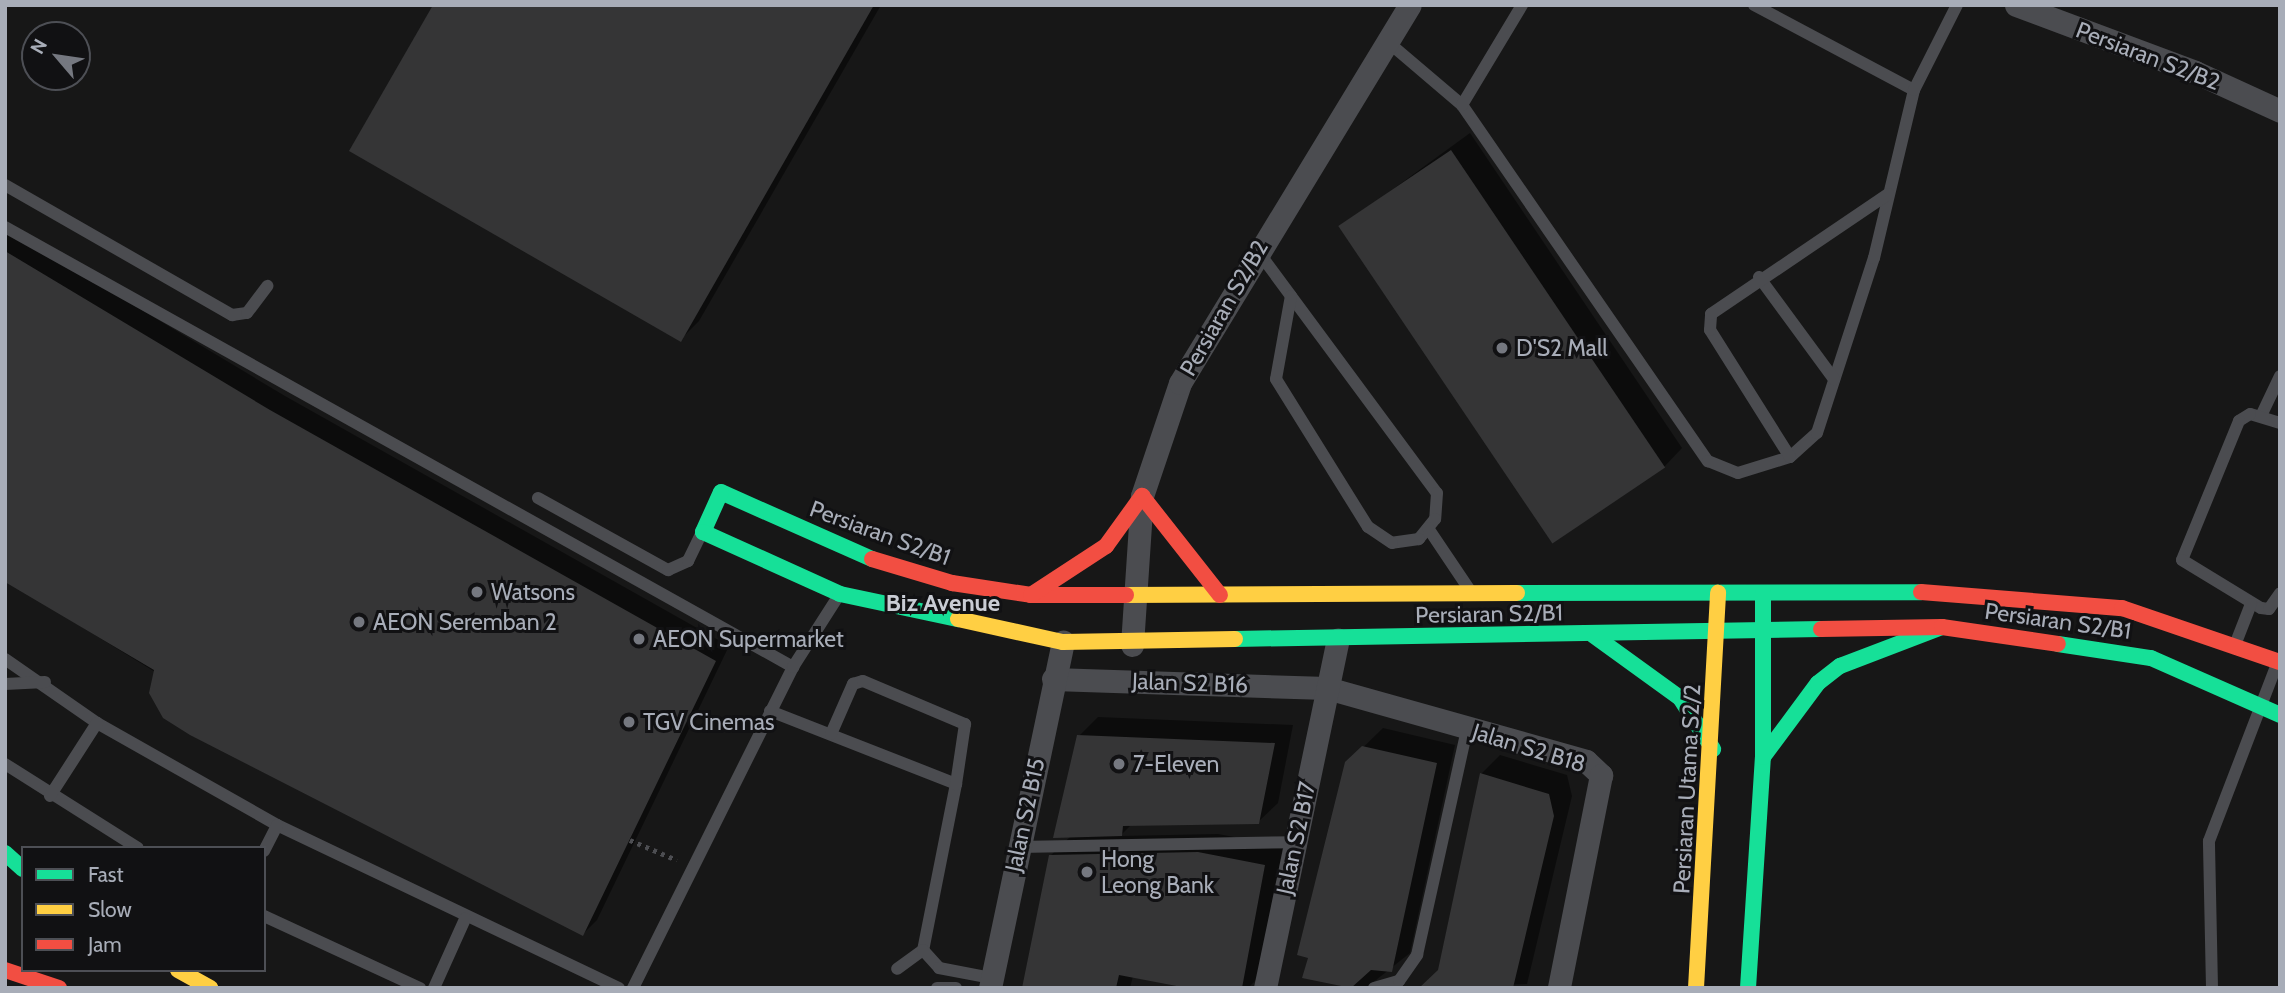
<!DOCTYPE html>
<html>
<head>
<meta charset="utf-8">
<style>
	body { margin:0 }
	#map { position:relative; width:2285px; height:993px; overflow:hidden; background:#171717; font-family:Cabin,sans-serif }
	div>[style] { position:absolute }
	.shadow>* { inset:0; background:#0007 }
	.building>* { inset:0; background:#353536; transform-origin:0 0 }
	.path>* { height:4.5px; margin-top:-2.25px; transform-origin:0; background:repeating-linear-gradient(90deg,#4d4e52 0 3.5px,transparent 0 8.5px) }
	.lane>* { height:12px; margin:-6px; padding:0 6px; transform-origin:6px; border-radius:6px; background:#4b4c50 }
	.street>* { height:23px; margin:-11.5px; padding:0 11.5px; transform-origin:11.5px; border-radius:11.5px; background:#4b4c50 }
	.fast>* { height:16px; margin:-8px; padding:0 8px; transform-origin:8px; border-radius:8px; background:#16e098 }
	.slow>* { height:16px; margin:-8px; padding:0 8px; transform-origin:8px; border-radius:8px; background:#ffcf43 }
	.jam>* { height:16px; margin:-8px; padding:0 8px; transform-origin:8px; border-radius:8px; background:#f24e42 }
	.dots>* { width:19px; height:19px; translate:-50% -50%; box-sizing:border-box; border:4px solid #111113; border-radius:50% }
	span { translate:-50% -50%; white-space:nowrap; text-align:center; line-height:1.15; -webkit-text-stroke:6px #111113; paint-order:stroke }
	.street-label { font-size:23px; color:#a8adb8 }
	.poi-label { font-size:23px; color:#a8adb8 }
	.left { translate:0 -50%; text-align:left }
	.neighbourhood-label { font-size:24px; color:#c9ccd4; font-weight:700 }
	.frame { position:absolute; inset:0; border:7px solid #a8adb8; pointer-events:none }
	.legend { position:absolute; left:21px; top:846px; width:245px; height:126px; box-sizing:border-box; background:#111113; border:2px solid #4d4f55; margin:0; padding:9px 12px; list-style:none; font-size:21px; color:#a8adb8 }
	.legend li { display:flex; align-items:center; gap:14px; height:35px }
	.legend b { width:35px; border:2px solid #4d4f55 }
	.north { position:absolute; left:21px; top:21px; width:70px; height:70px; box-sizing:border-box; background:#111113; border:2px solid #4d4f55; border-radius:50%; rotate:299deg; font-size:19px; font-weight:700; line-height:28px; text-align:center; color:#a8adb8 }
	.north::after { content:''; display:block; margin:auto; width:24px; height:32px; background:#757880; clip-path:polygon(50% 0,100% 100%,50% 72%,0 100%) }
</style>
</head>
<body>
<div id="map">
	<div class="shadow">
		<div style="clip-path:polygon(435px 5px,881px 5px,699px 321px,680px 340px)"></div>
		<div style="clip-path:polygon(1470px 133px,1682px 448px,1664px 467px,1341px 227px)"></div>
		<div style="clip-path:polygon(5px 228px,285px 396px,729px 646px,597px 920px,583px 934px,5px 580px)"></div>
		<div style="clip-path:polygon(1098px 717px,1293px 725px,1278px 803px,1258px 822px,1132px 824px,1120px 836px,1218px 834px,1283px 846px,1259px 977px,1248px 988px,1197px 988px,1133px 976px,1130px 988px,1024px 988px,1050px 856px,1071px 836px,1079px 736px)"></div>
		<div style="clip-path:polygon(1383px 728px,1455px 745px,1410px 953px,1366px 988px,1305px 977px,1347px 763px)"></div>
		<div style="clip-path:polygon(1500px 755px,1567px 775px,1572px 796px,1527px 984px,1421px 988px,1439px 970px,1481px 774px)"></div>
	</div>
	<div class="building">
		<div style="clip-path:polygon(433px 5px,874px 5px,681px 342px,349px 151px)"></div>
		<div style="left:1451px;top:150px;width:383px;height:136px;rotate:56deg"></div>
		<div style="clip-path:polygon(5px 251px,270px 410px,716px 661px,583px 936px,190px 735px,163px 718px,149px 693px,154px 670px,5px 582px)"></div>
		<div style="clip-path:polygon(1077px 735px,1275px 743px,1259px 824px,1123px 826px,1122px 836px,1053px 838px)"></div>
		<div style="clip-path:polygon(1362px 746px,1437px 763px,1392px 972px,1371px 970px,1351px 988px,1302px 978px,1308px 958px,1297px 955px,1345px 762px)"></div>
		<div style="clip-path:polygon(1480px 773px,1549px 794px,1554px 816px,1513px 988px,1419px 988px,1438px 970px)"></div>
		<div style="clip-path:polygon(1198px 852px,1265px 865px,1242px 988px,1187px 988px,1119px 975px,1116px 988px,1022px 988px,1049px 855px)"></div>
	</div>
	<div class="path">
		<div style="left:630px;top:840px;width:51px;rotate:23.1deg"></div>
	</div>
	<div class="lane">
		<div style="left:1754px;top:5px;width:181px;rotate:28deg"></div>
		<div style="left:1388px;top:42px;width:97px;rotate:40.4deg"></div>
		<div style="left:1462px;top:105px;width:433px;rotate:55.4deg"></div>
		<div style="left:1708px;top:461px;width:32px;rotate:22deg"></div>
		<div style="left:1738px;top:473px;width:54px;rotate:-17.1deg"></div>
		<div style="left:1790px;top:457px;width:36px;rotate:-42deg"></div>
		<div style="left:1817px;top:433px;width:184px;rotate:-72deg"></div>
		<div style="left:1874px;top:258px;width:173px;rotate:-76.6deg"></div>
		<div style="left:1914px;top:90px;width:95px;rotate:-63.2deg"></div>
		<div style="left:1462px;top:105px;width:117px;rotate:-59deg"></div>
		<div style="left:5px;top:185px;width:262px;rotate:29.8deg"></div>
		<div style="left:232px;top:315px;width:15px;rotate:-8deg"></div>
		<div style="left:247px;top:313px;width:34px;rotate:-53deg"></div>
		<div style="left:5px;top:227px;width:903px;rotate:29.18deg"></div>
		<div style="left:1257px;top:250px;width:57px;rotate:53.5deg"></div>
		<div style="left:1291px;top:296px;width:245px;rotate:53.5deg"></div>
		<div style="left:1437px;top:493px;width:26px;rotate:94deg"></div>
		<div style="left:1435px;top:519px;width:26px;rotate:129deg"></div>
		<div style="left:1419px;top:539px;width:27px;rotate:172deg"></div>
		<div style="left:1392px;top:543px;width:29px;rotate:-146deg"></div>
		<div style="left:1368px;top:527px;width:174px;rotate:-121.9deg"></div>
		<div style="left:1276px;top:379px;width:84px;rotate:-79.8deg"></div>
		<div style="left:1759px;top:277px;width:127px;rotate:53.7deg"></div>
		<div style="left:2261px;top:416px;width:44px;rotate:-64.6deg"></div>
		<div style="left:2280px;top:423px;width:31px;rotate:-163deg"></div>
		<div style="left:2250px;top:414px;width:13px;rotate:148deg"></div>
		<div style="left:2239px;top:421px;width:150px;rotate:112.3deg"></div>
		<div style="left:2182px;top:560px;width:92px;rotate:31.3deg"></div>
		<div style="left:2261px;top:608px;width:8px;rotate:7deg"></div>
		<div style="left:2269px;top:609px;width:19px;rotate:-55deg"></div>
		<div style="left:1790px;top:457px;width:150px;rotate:-122.2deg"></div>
		<div style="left:1710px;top:330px;width:16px;rotate:-86deg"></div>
		<div style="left:1711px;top:314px;width:214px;rotate:-34.1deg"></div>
		<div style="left:538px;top:498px;width:149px;rotate:29deg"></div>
		<div style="left:668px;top:570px;width:22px;rotate:-24deg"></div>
		<div style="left:688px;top:561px;width:32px;rotate:-64deg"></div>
		<div style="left:1428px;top:528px;width:73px;rotate:56.1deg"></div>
		<div style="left:2235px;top:645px;width:44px;rotate:-68.7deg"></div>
		<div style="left:5px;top:659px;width:112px;rotate:34.8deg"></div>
		<div style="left:97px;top:723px;width:207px;rotate:29.5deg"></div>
		<div style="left:277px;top:825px;width:379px;rotate:25.5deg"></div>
		<div style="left:5px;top:684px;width:40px;rotate:-2.9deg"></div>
		<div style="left:770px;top:711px;width:200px;rotate:21.4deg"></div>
		<div style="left:956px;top:784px;width:169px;rotate:101.2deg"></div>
		<div style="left:923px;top:950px;width:32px;rotate:144deg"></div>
		<div style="left:831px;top:734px;width:55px;rotate:-66.3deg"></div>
		<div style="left:853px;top:684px;width:10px;rotate:-17deg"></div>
		<div style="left:863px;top:681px;width:111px;rotate:22.9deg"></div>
		<div style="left:965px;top:724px;width:61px;rotate:98.5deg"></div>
		<div style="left:5px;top:764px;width:157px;rotate:32.3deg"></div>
		<div style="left:50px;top:796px;width:87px;rotate:-57.2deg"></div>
		<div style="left:1018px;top:847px;width:277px;rotate:-1deg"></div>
		<div style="left:264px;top:851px;width:29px;rotate:-63deg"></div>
		<div style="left:264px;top:916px;width:172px;rotate:24.8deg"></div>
		<div style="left:923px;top:950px;width:24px;rotate:48deg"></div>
		<div style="left:939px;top:968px;width:54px;rotate:10.7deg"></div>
		<div style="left:434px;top:988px;width:76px;rotate:-65.8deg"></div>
		<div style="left:633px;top:988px;width:359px;rotate:-63.5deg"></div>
		<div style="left:793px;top:667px;width:85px;rotate:-57.4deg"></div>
		<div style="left:937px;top:988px;width:19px"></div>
		<div style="left:1374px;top:988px;width:26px;rotate:-16deg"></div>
		<div style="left:1399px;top:981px;width:32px;rotate:-55deg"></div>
		<div style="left:1417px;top:955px;width:231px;rotate:-77.5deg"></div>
		<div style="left:2212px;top:988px;width:147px;rotate:-91.2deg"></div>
		<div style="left:2209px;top:841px;width:193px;rotate:-69deg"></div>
	</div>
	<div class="street">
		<div style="left:2016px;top:5px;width:191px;rotate:20.5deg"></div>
		<div style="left:2195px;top:72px;width:94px;rotate:24.6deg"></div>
		<div style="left:1132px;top:645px;width:149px;rotate:-86.2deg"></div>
		<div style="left:1142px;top:496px;width:119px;rotate:-71.4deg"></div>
		<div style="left:1180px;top:383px;width:442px;rotate:-58.7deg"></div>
		<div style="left:1053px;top:679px;width:274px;rotate:1.9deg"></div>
		<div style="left:1327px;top:688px;width:269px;rotate:15.7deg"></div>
		<div style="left:1586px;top:761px;width:21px;rotate:43deg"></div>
		<div style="left:1601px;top:775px;width:217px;rotate:101.2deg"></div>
		<div style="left:990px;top:988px;width:354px;rotate:-78.1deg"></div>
		<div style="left:1265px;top:988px;width:356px;rotate:-78.2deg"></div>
	</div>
	<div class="fast">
		<div style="left:872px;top:559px;width:165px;rotate:-156.1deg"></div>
		<div style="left:721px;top:492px;width:44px;rotate:114.2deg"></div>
		<div style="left:703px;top:532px;width:150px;rotate:24.3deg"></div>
		<div style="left:840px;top:594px;width:121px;rotate:12deg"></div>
		<div style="left:1517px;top:593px;width:404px;rotate:-0.1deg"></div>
		<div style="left:1593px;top:635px;width:107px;rotate:35.9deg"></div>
		<div style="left:1680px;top:698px;width:61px;rotate:57.1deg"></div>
		<div style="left:1235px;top:639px;width:586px;rotate:-0.98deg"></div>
		<div style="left:2058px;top:644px;width:94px;rotate:8.6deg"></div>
		<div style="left:2151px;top:658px;width:141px;rotate:23.8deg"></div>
		<div style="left:1763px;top:757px;width:92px;rotate:-53.4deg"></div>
		<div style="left:1818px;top:683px;width:28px;rotate:-38deg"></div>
		<div style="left:1840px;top:666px;width:109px;rotate:-20.9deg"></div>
		<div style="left:5px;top:853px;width:24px;rotate:42deg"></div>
		<div style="left:1748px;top:988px;width:231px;rotate:-86.3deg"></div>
		<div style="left:1763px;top:757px;width:164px;rotate:-90deg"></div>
	</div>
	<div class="slow">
		<div style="left:1126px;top:595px;width:391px;rotate:-0.3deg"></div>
		<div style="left:958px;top:619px;width:107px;rotate:12.4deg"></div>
		<div style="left:1063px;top:642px;width:172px;rotate:-1deg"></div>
		<div style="left:178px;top:970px;width:37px;rotate:29deg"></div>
		<div style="left:1696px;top:988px;width:396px;rotate:-86.8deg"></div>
	</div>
	<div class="jam">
		<div style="left:872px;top:559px;width:84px;rotate:16.7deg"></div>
		<div style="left:952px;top:583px;width:80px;rotate:8.6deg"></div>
		<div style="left:1031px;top:595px;width:95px"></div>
		<div style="left:1921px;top:592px;width:202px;rotate:4.6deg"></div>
		<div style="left:2122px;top:608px;width:167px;rotate:18.9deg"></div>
		<div style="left:1031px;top:595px;width:90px;rotate:-33.2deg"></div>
		<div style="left:1106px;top:546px;width:62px;rotate:-54.2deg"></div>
		<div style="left:1142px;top:496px;width:126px;rotate:51.8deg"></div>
		<div style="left:1821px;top:629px;width:121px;rotate:-0.9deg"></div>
		<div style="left:1942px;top:627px;width:117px;rotate:8.3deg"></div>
		<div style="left:5px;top:970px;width:57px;rotate:18.4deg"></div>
	</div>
	<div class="dots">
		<div style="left:1502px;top:348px;background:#757880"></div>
		<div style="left:477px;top:592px;background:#757880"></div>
		<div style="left:359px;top:622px;background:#757880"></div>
		<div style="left:639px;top:639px;background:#757880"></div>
		<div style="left:629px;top:722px;background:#757880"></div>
		<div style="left:1119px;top:764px;background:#757880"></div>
		<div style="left:1087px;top:872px;background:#757880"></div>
	</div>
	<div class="street-label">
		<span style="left:2148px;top:56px;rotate:21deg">Persiaran S2/B2</span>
		<span style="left:1224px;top:308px;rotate:-60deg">Persiaran S2/B2</span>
		<span style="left:880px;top:533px;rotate:20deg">Persiaran S2/B1</span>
		<span style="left:1489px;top:614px;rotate:-1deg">Persiaran S2/B1</span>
		<span style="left:2058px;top:621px;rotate:8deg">Persiaran S2/B1</span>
		<span style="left:1190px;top:683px;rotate:2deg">Jalan S2 B16</span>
		<span style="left:1529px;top:748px;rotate:17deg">Jalan S2 B18</span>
		<span style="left:1687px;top:789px;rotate:-87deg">Persiaran Utama S2/2</span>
		<span style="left:1025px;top:815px;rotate:-78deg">Jalan S2 B15</span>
		<span style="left:1296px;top:838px;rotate:-78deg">Jalan S2 B17</span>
	</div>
	<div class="poi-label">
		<span class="left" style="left:1516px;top:348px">D'S2 Mall</span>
		<span class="left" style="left:491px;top:592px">Watsons</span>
		<span class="left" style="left:373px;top:622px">AEON Seremban 2</span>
		<span class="left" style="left:653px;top:639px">AEON Supermarket</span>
		<span class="left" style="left:643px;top:722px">TGV Cinemas</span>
		<span class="left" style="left:1133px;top:764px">7-Eleven</span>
		<span class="left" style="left:1101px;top:872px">Hong<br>Leong Bank</span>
	</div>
	<div class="neighbourhood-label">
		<span style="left:943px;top:603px">Biz Avenue</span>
	</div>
	<div class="frame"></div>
	<ul class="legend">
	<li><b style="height:9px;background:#16e098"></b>Fast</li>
	<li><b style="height:9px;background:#ffcf43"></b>Slow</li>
	<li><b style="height:9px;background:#f24e42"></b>Jam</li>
	</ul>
	<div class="north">N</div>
</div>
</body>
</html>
